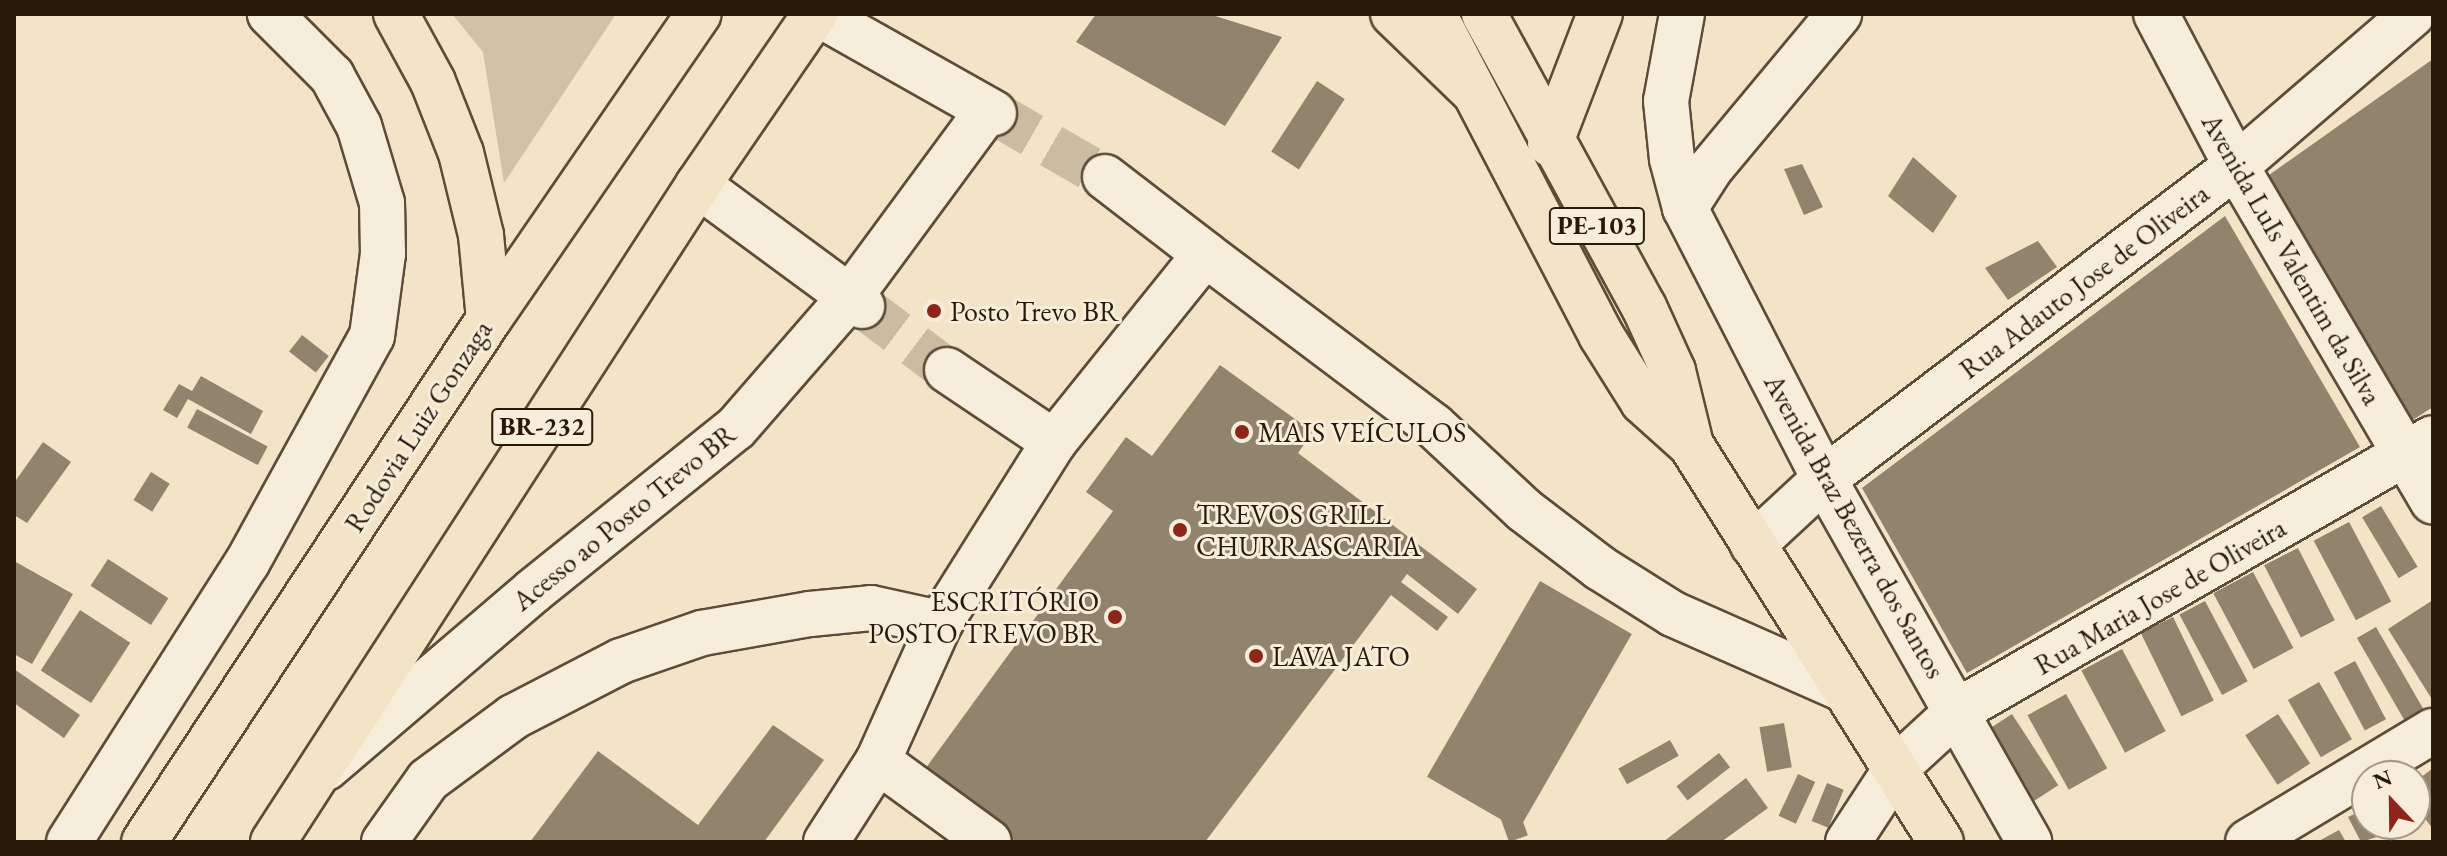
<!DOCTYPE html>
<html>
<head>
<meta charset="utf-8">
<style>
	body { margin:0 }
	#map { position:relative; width:2447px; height:856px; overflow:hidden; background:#f3e4c7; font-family:"EB Garamond",serif }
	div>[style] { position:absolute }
	.green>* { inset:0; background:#d1c1a7 }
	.building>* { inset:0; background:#92836c; transform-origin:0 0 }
	.minor-tunnel>* { height:44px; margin-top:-22px; transform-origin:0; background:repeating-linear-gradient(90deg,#cbbba1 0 44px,transparent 0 66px) }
	.roads { filter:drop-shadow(2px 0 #5c4c38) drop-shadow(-2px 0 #5c4c38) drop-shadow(0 2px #5c4c38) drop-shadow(0 -2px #5c4c38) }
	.minor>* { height:44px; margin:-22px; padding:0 22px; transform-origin:22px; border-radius:22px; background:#f7eddb }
	.major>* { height:44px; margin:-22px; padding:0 22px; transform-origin:22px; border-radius:22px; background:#f3e4c7 }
	.highway>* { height:44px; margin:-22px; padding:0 22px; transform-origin:22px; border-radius:22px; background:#f3e4c7 }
	.dots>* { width:22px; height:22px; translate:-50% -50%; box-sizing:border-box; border:4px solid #f7eddb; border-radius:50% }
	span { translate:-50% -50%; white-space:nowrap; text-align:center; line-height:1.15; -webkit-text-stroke:6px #f7eddb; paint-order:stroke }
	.shield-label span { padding:2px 6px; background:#f7eddb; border:2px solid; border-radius:6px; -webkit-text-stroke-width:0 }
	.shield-label { font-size:26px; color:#291909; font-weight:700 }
	.street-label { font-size:28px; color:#291909 }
	.poi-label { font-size:28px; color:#291909 }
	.left { translate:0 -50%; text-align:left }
	.right { translate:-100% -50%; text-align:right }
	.frame { position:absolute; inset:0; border:16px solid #291909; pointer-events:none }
	.north { position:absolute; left:2351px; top:760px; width:80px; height:80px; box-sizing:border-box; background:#f7eddb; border:2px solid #a59887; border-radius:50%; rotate:338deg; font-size:22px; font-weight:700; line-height:32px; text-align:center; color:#291909 }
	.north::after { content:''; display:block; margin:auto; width:28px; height:36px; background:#8f2418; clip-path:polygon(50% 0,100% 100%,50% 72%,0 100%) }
</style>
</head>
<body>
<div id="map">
	<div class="green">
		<div style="clip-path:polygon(452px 14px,616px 14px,504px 183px,483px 52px)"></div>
	</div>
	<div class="building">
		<div style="clip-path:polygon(1096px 14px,1209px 14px,1282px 37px,1225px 126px,1076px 42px)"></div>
		<div style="clip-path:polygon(2433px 59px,2433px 407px,2411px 421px,2262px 180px)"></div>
		<div style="left:1317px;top:81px;width:33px;height:84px;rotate:33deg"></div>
		<div style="clip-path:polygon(1913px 157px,1957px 196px,1933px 233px,1888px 196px)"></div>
		<div style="clip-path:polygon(1802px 164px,1823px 207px,1804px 215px,1784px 169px)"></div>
		<div style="clip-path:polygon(2225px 216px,2360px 447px,1967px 673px,1862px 488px)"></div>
		<div style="clip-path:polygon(2038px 241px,2057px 267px,2008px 300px,1985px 268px)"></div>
		<div style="left:302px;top:335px;width:34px;height:21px;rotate:38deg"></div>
		<div style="clip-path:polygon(1220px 365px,1313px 432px,1298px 453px,1477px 589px,1458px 614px,1407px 574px,1401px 582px,1448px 617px,1437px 631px,1391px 595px,1205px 842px,1014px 842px,920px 776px,1113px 511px,1086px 492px,1126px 437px,1152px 456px)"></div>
		<div style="clip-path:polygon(201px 376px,263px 411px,251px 434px,188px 399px,177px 418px,163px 410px,179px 384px,192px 391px)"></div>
		<div style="left:197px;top:409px;width:80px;height:21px;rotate:28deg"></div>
		<div style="clip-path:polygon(43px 442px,71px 462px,27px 523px,14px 515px,14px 483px)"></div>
		<div style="left:151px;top:472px;width:22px;height:33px;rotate:32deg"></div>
		<div style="left:2381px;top:506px;width:71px;height:22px;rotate:59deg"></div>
		<div style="left:2349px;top:522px;width:90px;height:40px;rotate:62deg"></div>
		<div style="left:2298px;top:548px;width:81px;height:38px;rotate:63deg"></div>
		<div style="left:108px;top:559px;width:72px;height:32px;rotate:33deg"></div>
		<div style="clip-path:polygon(14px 561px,73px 594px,32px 664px,14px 654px)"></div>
		<div style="left:2253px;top:572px;width:86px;height:45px;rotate:62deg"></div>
		<div style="left:1540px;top:581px;width:106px;height:226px;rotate:30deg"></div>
		<div style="clip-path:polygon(2433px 600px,2433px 701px,2388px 629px)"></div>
		<div style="left:2205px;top:601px;width:91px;height:29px;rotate:62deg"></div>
		<div style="left:80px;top:610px;width:60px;height:72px;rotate:33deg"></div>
		<div style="left:2173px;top:617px;width:93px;height:36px;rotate:64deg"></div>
		<div style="left:2376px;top:627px;width:95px;height:22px;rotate:60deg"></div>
		<div style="left:2122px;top:649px;width:93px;height:46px;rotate:62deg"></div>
		<div style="left:2355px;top:661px;width:66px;height:24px;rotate:62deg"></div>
		<div style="clip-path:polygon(14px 669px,80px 715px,64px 738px,14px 703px)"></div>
		<div style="left:2319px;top:682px;width:66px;height:36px;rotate:60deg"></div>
		<div style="left:2066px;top:694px;width:85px;height:44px;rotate:61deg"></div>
		<div style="left:2012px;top:714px;width:85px;height:33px;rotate:57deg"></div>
		<div style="left:2278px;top:714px;width:59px;height:39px;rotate:57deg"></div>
		<div style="left:1784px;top:723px;width:45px;height:25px;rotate:80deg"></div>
		<div style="clip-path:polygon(773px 725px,824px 760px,764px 842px,530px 842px,598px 751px,698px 825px)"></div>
		<div style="left:1670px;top:740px;width:18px;height:59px;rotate:61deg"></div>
		<div style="left:1719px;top:753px;width:18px;height:54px;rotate:52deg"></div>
		<div style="clip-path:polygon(2433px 768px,2433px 829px,2415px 806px,2415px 782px)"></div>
		<div style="left:1798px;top:774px;width:19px;height:46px;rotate:25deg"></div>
		<div style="clip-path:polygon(1746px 778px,1768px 808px,1721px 842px,1663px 842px)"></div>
		<div style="left:1827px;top:783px;width:18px;height:41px;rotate:22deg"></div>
		<div style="left:1518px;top:808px;width:29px;height:20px;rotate:70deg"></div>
		<div style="clip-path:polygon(2367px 808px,2367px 824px,2378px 824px,2383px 835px,2361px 842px,2348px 817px)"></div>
		<div style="clip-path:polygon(2339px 830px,2346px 842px,2317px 842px)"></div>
	</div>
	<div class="minor-tunnel">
		<div style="left:994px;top:113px;width:128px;rotate:30deg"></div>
		<div style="left:862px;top:306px;width:106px;rotate:37deg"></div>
	</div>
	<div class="roads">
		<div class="minor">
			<div style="left:818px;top:14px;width:202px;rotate:29.4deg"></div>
			<div style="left:1682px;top:14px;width:88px;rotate:100.4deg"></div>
			<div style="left:1666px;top:101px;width:58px;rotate:84.1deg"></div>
			<div style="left:1672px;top:159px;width:51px;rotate:75.1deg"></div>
			<div style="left:1685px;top:208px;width:305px;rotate:62.8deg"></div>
			<div style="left:1824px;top:479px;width:417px;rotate:60.5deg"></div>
			<div style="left:2156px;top:14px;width:172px;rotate:62.2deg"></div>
			<div style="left:2236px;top:166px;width:389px;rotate:59.6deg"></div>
			<div style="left:1105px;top:177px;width:126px;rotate:37.6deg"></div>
			<div style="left:698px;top:185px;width:204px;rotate:36.4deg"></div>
			<div style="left:1685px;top:208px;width:46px;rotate:-57.3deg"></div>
			<div style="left:1710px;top:169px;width:202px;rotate:-50.2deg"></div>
			<div style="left:947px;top:370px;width:129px;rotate:33.9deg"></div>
			<div style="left:1753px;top:545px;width:97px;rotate:-42.9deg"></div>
			<div style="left:1824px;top:479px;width:517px;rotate:-37.22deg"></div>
			<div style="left:2236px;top:166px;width:233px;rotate:-40.7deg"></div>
			<div style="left:878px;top:761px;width:137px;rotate:36.1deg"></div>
			<div style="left:326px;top:768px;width:272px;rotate:-40.5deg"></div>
			<div style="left:533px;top:591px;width:260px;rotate:-38.8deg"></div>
			<div style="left:736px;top:428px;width:174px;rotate:-49deg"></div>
			<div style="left:850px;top:297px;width:232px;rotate:-53.6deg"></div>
			<div style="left:69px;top:842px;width:331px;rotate:-57.5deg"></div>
			<div style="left:247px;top:563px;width:259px;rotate:-61.2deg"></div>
			<div style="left:372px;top:336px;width:83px;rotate:-82.4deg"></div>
			<div style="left:383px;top:254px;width:51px;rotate:-91.1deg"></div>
			<div style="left:382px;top:203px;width:80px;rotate:-106.6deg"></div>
			<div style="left:359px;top:126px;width:57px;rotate:-118.4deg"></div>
			<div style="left:332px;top:76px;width:88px;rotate:-135deg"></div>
			<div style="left:384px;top:842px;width:76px;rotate:-54.6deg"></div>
			<div style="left:428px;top:780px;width:106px;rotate:-36.5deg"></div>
			<div style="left:513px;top:717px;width:122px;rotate:-27.4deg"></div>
			<div style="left:621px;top:661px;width:86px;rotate:-19.1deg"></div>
			<div style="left:702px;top:633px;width:110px;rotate:-10deg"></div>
			<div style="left:810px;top:614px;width:61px;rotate:-5.6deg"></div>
			<div style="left:871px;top:608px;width:71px;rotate:12.3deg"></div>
			<div style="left:826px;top:842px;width:96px;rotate:-57.3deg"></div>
			<div style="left:878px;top:761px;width:151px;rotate:-65.8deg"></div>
			<div style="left:940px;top:623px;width:214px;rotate:-57.8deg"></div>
			<div style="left:1054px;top:442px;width:241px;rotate:-51.2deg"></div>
			<div style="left:1205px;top:254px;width:286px;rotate:36.9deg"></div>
			<div style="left:1434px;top:426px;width:123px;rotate:43deg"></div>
			<div style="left:1524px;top:510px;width:96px;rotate:37.3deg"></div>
			<div style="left:1600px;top:568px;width:86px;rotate:32.2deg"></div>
			<div style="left:1673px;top:614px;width:186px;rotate:23.8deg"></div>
			<div style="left:1848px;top:842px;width:90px;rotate:-56.8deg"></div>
			<div style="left:1897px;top:767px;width:84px;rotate:-42.6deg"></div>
			<div style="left:1959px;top:710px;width:546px;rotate:-29.85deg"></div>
			<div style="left:2248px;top:842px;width:216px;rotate:-31deg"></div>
		</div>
		<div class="major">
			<div style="left:1434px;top:14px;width:362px;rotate:62.5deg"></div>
			<div style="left:1601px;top:335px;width:79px;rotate:57.9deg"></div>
			<div style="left:1643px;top:402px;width:64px;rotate:41.9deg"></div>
			<div style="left:1691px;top:445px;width:469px;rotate:57.8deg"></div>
			<div style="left:1484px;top:14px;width:334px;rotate:61.4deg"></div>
			<div style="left:1644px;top:307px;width:70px;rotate:65.6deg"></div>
			<div style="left:1673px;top:371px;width:76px;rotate:76.3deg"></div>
		</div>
		<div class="highway">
			<div style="left:396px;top:14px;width:77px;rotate:61.4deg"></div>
			<div style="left:433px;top:82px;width:76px;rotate:68.5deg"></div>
			<div style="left:461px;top:153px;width:84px;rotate:76.3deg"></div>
			<div style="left:481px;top:235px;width:84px;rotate:84.6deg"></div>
			<div style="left:1393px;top:14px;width:110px;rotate:43.9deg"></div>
			<div style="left:1550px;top:144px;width:139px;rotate:-69deg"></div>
			<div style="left:144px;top:842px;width:627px;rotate:-56.59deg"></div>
			<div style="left:489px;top:319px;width:370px;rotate:-55.5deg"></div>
			<div style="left:273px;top:842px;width:782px;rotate:-57.1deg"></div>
			<div style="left:698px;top:185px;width:207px;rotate:-55.6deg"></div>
		</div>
	</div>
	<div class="dots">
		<div style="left:934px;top:311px;background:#8f2418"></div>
		<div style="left:1242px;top:432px;background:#8f2418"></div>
		<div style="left:1180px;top:530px;background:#8f2418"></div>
		<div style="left:1115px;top:617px;background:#8f2418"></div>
		<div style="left:1256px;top:656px;background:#8f2418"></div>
	</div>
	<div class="shield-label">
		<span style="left:1597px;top:226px">PE-103</span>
		<span style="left:542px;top:427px">BR-232</span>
	</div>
	<div class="street-label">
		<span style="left:2292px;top:259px;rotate:60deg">Avenida LuIs Valentim da Silva</span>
		<span style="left:2084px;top:281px;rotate:-37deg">Rua Adauto Jose de Oliveira</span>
		<span style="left:418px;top:426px;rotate:-57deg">Rodovia Luiz Gonzaga</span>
		<span style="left:624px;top:517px;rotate:-39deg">Acesso ao Posto Trevo BR</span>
		<span style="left:1855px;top:526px;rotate:61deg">Avenida Braz Bezerra dos Santos</span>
		<span style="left:2160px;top:596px;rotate:-30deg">Rua Maria Jose de Oliveira</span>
	</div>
	<div class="poi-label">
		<span class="left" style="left:950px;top:311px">Posto Trevo BR</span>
		<span class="left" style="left:1258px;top:432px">MAIS VEÍCULOS</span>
		<span class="left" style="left:1196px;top:530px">TREVOS GRILL<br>CHURRASCARIA</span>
		<span class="right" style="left:1099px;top:617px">ESCRITÓRIO<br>POSTO TREVO BR</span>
		<span class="left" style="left:1272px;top:656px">LAVA JATO</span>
	</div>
	<div class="frame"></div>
	<div class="north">N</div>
</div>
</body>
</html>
